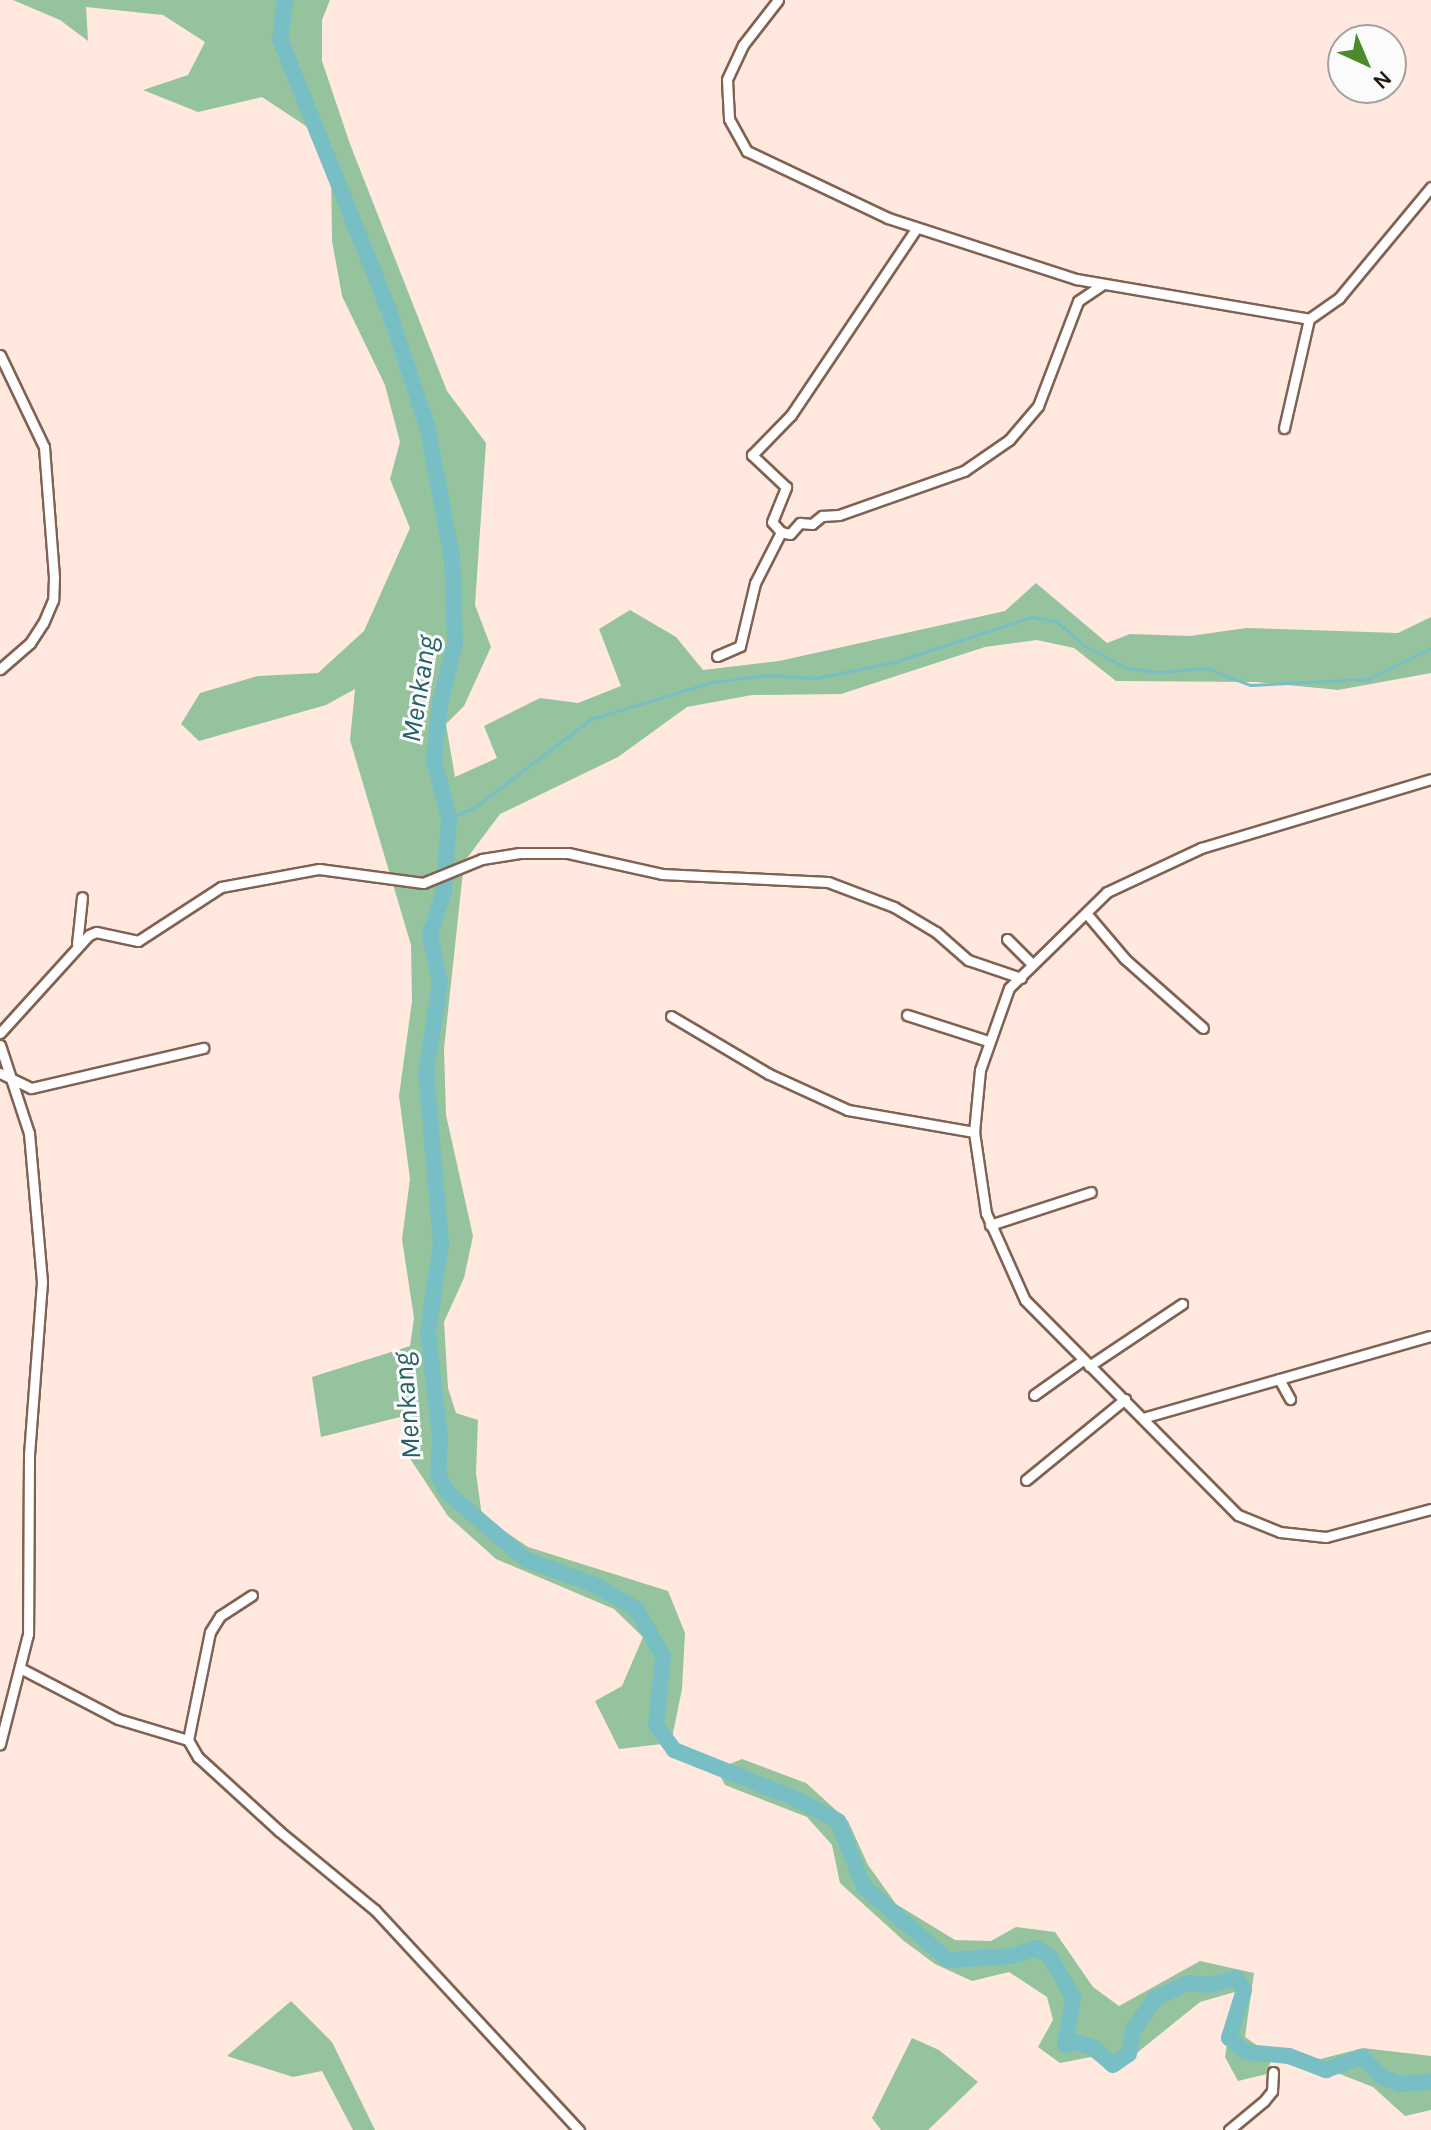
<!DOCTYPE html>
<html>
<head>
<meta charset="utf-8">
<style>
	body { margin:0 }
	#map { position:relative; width:1431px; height:2130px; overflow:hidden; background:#ffe9de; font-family:Karla,sans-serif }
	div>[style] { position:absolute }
	.forest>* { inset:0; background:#95c39e }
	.stream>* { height:3px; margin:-1.5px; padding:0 1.5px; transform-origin:1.5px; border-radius:1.5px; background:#77bec5 }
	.river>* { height:16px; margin:-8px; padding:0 8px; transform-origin:8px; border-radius:8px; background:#77bec5 }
	.roads { filter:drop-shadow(2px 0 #816252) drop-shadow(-2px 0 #816252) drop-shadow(0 2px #816252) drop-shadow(0 -2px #816252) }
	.minor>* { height:9px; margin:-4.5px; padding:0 4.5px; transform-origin:4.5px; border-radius:4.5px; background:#fff }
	span { translate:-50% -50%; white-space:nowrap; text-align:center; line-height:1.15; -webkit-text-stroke:6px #fbfbfb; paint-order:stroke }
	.water-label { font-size:28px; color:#245f65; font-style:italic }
	.north { position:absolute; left:1327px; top:24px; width:80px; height:80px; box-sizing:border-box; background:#fbfbfb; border:2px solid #a5a09e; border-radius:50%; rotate:136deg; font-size:22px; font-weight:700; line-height:32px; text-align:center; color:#241812 }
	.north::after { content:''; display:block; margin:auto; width:28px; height:36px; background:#498b2d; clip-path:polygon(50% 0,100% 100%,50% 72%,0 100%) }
</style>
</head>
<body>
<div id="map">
	<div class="forest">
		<div style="clip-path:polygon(13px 0,330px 0,322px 20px,322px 61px,350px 144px,447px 391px,486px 443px,475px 605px,491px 647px,464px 706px,446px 724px,455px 777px,497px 758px,484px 726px,540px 698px,578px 703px,621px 686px,599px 629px,630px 610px,676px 637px,703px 670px,779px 661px,1005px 611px,1036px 583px,1107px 643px,1130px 634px,1190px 636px,1246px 628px,1398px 633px,1431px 617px,1431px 673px,1338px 690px,1256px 682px,1116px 681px,1074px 648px,1037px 640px,985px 647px,841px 694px,752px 695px,687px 707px,618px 757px,500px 814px,464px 862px,444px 1049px,446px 1115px,473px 1236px,464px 1278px,444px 1322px,448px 1388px,456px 1413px,478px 1420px,476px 1473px,482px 1516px,528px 1547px,668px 1591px,685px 1633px,682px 1689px,671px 1743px,619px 1749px,595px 1701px,622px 1686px,643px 1637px,614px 1609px,496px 1559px,448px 1516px,409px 1457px,412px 1414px,321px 1437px,312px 1377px,410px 1346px,414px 1318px,402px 1239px,410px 1179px,399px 1096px,412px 1001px,411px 945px,350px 740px,355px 689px,326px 705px,199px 741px,181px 724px,200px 693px,258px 676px,318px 673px,364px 631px,410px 528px,390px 479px,400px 442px,385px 385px,342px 296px,332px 241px,331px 171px,315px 132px,262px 97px,198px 112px,143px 90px,188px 75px,205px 42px,163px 15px,86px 7px,88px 41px,60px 20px)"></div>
		<div style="clip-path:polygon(742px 1759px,806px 1783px,848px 1821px,868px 1865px,896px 1904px,955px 1940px,991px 1941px,1016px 1927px,1055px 1932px,1093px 1987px,1119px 2006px,1200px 1961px,1254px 1973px,1245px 2037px,1272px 2056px,1267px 2074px,1238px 2081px,1225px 2057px,1235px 1992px,1200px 2002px,1112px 2073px,1091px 2057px,1060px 2063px,1038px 2047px,1053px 2020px,1047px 1997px,1009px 1972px,972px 1981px,935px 1964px,904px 1941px,840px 1883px,832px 1845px,807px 1817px,725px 1785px,717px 1769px)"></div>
		<div style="clip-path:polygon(291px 2001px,332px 2042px,375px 2130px,353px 2130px,322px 2071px,293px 2077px,227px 2056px)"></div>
		<div style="clip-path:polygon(912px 2038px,939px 2050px,978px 2082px,928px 2130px,881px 2130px,872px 2118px)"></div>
		<div style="clip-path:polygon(1363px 2048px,1431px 2056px,1431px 2110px,1405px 2116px,1373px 2087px,1309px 2062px)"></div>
	</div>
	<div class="stream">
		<div style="left:449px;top:818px;width:28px;rotate:-23deg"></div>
		<div style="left:475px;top:807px;width:146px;rotate:-37.2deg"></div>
		<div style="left:591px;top:719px;width:127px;rotate:-17deg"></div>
		<div style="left:712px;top:682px;width:53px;rotate:-7.5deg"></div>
		<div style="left:765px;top:675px;width:51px;rotate:3.4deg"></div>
		<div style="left:816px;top:678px;width:80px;rotate:-11.6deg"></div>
		<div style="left:894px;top:662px;width:144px;rotate:-18.2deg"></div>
		<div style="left:1031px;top:617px;width:25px;rotate:9deg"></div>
		<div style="left:1056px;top:621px;width:38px;rotate:41deg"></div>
		<div style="left:1085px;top:646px;width:47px;rotate:28.2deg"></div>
		<div style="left:1126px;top:668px;width:34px;rotate:7deg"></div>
		<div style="left:1160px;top:672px;width:46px;rotate:-5deg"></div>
		<div style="left:1206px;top:668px;width:47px;rotate:21.1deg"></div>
		<div style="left:1250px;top:685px;width:118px;rotate:-2.9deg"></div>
		<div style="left:1368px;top:679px;width:70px;rotate:-26.2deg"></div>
	</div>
	<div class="river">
		<div style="left:285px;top:0;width:39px;rotate:97deg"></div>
		<div style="left:280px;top:39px;width:290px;rotate:68.1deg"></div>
		<div style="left:388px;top:308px;width:123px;rotate:71.6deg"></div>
		<div style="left:427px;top:425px;width:134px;rotate:79.3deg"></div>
		<div style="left:452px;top:557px;width:86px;rotate:88deg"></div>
		<div style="left:455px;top:643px;width:62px;rotate:104deg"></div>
		<div style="left:440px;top:703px;width:57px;rotate:96deg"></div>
		<div style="left:434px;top:760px;width:60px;rotate:75.5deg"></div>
		<div style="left:449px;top:818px;width:73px;rotate:93.9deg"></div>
		<div style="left:444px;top:891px;width:46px;rotate:107.7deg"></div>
		<div style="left:430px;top:935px;width:49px;rotate:78.2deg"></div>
		<div style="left:440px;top:983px;width:90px;rotate:98.9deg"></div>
		<div style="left:426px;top:1072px;width:172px;rotate:85deg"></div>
		<div style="left:441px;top:1243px;width:90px;rotate:98.3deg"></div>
		<div style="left:428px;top:1332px;width:107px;rotate:83.5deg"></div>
		<div style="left:440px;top:1438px;width:37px;rotate:93deg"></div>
		<div style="left:438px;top:1475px;width:21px;rotate:61deg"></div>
		<div style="left:448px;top:1493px;width:101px;rotate:40.6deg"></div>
		<div style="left:525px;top:1559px;width:75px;rotate:20.4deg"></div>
		<div style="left:595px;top:1585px;width:48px;rotate:30.3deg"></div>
		<div style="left:636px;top:1609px;width:54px;rotate:60.1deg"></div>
		<div style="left:663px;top:1656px;width:69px;rotate:95.8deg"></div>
		<div style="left:656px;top:1725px;width:31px;rotate:54deg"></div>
		<div style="left:674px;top:1750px;width:129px;rotate:21.8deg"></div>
		<div style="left:794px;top:1798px;width:50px;rotate:27.6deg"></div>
		<div style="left:838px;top:1821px;width:71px;rotate:68.5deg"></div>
		<div style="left:864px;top:1887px;width:111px;rotate:41deg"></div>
		<div style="left:948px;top:1960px;width:64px;rotate:-3.6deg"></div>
		<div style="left:1012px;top:1956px;width:25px;rotate:-18deg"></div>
		<div style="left:1036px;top:1948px;width:17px;rotate:33deg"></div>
		<div style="left:1050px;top:1957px;width:46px;rotate:60.1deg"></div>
		<div style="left:1073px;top:1997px;width:49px;rotate:99.5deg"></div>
		<div style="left:1065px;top:2045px;width:11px;rotate:-15deg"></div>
		<div style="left:1076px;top:2042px;width:19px;rotate:18deg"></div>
		<div style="left:1094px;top:2048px;width:25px;rotate:42deg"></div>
		<div style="left:1113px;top:2065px;width:19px;rotate:-35deg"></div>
		<div style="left:1129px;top:2054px;width:24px;rotate:-81deg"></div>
		<div style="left:1133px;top:2030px;width:39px;rotate:-55deg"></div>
		<div style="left:1155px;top:1998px;width:36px;rotate:-24deg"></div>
		<div style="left:1188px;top:1983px;width:22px;rotate:5deg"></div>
		<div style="left:1210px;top:1985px;width:27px;rotate:-15deg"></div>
		<div style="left:1236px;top:1978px;width:14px;rotate:56deg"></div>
		<div style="left:1244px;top:1990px;width:50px;rotate:107.4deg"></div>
		<div style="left:1229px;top:2038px;width:22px;rotate:39deg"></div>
		<div style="left:1246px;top:2052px;width:43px;rotate:5.3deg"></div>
		<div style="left:1289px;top:2056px;width:40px;rotate:21deg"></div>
		<div style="left:1326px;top:2070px;width:38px;rotate:-20deg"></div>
		<div style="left:1362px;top:2057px;width:28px;rotate:45deg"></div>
		<div style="left:1382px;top:2077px;width:19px;rotate:21deg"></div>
		<div style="left:1400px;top:2084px;width:31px;rotate:-4deg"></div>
	</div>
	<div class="roads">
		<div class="minor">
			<div style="left:778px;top:0;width:57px;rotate:127.9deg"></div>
			<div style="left:743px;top:45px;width:38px;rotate:115deg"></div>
			<div style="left:727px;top:80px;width:39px;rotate:87deg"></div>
			<div style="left:729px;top:119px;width:37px;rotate:61deg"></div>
			<div style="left:747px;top:151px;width:156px;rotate:25.4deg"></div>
			<div style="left:888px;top:218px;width:198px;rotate:18deg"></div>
			<div style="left:1076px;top:279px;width:236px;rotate:9.7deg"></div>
			<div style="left:1309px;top:319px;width:37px;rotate:-35deg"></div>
			<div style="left:1339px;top:298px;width:144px;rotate:-50.3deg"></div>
			<div style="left:0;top:355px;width:102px;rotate:64.4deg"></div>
			<div style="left:44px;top:447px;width:130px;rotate:85.6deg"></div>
			<div style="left:54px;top:577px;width:23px;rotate:92deg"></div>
			<div style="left:53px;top:600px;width:25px;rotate:113deg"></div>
			<div style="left:43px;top:623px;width:24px;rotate:123deg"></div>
			<div style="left:30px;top:643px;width:40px;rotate:139deg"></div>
			<div style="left:1284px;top:428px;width:112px;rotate:-77.1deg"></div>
			<div style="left:781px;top:532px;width:13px;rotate:-132deg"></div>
			<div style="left:772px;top:522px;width:38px;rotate:-68deg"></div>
			<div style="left:786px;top:487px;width:47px;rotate:-136.7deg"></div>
			<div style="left:752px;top:455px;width:56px;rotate:-45.7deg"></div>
			<div style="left:791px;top:415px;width:224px;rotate:-56.1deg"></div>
			<div style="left:717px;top:656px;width:25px;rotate:-23deg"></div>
			<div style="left:740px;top:646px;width:65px;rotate:-76.6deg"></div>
			<div style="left:755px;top:583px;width:57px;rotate:-63deg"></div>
			<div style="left:781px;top:532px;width:9px;rotate:13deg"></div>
			<div style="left:790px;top:534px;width:15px;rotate:-48deg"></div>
			<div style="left:800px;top:523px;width:12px;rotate:5deg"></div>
			<div style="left:812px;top:524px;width:13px;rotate:-39deg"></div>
			<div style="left:822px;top:516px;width:17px;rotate:-3deg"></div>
			<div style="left:839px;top:515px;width:133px;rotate:-19.4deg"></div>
			<div style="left:964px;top:471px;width:55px;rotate:-34.6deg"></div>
			<div style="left:1009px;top:440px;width:45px;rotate:-49.5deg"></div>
			<div style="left:1038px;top:406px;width:112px;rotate:-69.1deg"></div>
			<div style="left:1078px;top:301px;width:29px;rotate:-34deg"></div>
			<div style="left:1431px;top:779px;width:240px;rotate:163.3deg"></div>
			<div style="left:1201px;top:848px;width:104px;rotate:154.9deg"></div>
			<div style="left:1107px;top:892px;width:137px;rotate:135.6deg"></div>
			<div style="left:1009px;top:988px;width:87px;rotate:109.5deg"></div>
			<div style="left:980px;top:1070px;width:62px;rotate:95.5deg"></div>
			<div style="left:974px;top:1132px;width:82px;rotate:81.6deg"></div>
			<div style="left:986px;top:1213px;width:95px;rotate:65.9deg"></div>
			<div style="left:1025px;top:1300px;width:303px;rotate:45.3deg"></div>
			<div style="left:1238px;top:1515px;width:45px;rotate:22deg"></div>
			<div style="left:1280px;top:1532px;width:46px;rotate:6.2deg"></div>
			<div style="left:1326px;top:1537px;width:109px;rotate:-14.9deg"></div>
			<div style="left:1086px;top:913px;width:60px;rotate:49.7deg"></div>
			<div style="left:1125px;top:959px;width:104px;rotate:41.5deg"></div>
			<div style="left:1007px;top:939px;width:35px;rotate:45deg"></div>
			<div style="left:77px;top:944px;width:47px;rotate:-83.9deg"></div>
			<div style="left:907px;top:1015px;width:85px;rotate:17.8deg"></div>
			<div style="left:671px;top:1016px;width:114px;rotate:30.6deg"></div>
			<div style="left:769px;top:1074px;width:87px;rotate:24.5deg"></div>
			<div style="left:848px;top:1110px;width:128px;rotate:9.9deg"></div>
			<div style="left:0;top:1033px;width:132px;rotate:-47.8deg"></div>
			<div style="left:89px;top:935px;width:8px;rotate:-23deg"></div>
			<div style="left:96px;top:932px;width:43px;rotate:12.1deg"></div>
			<div style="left:138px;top:941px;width:99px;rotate:-33deg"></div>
			<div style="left:221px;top:887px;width:100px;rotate:-10.4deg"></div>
			<div style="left:319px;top:869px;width:105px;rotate:7.7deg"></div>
			<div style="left:423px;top:883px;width:64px;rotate:-22.1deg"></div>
			<div style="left:482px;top:859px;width:38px;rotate:-9deg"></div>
			<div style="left:520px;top:853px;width:48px"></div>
			<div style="left:568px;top:853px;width:96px;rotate:12.6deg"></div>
			<div style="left:662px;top:874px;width:166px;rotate:2.8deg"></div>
			<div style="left:828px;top:882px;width:71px;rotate:20.7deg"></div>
			<div style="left:894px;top:907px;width:49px;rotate:30.8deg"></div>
			<div style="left:936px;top:932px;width:43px;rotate:41.2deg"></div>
			<div style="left:968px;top:960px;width:56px;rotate:18.8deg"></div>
			<div style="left:0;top:1045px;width:93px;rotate:71.8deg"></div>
			<div style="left:29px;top:1133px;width:150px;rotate:85deg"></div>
			<div style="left:42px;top:1282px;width:173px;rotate:94.3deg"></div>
			<div style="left:29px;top:1455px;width:179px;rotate:90.3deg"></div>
			<div style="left:28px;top:1634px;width:114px;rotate:104.3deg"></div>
			<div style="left:0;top:1073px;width:34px;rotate:26deg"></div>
			<div style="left:31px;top:1088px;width:177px;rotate:-13.1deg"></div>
			<div style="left:990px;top:1225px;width:106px;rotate:-18.1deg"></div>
			<div style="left:1089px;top:1366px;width:112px;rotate:-33.7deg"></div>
			<div style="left:1279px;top:1379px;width:23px;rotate:61deg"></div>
			<div style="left:1034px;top:1395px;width:60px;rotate:-35.5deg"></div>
			<div style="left:1146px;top:1417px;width:296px;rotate:-15.9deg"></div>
			<div style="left:1026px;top:1480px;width:128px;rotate:-39.3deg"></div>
			<div style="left:20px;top:1668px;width:110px;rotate:27.5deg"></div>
			<div style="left:118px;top:1719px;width:73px;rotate:16.7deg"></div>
			<div style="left:188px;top:1740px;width:20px;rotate:60deg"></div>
			<div style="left:198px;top:1757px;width:110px;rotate:42.4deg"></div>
			<div style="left:279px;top:1831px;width:124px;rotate:39.5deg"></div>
			<div style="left:375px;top:1910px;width:300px;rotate:47.2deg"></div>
			<div style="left:188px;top:1740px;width:110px;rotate:-78.5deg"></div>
			<div style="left:210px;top:1632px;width:19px;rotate:-58deg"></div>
			<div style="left:220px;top:1616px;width:38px;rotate:-33deg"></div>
			<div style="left:1229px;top:2130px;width:45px;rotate:-39.6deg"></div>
			<div style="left:1264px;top:2101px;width:13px;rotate:-51deg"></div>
			<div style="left:1272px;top:2091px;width:19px;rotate:-87deg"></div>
		</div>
	</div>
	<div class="water-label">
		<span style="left:419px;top:689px;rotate:-81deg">Menkang</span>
		<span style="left:407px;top:1406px;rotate:-95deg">Menkang</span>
	</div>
	<div class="north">N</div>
</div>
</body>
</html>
